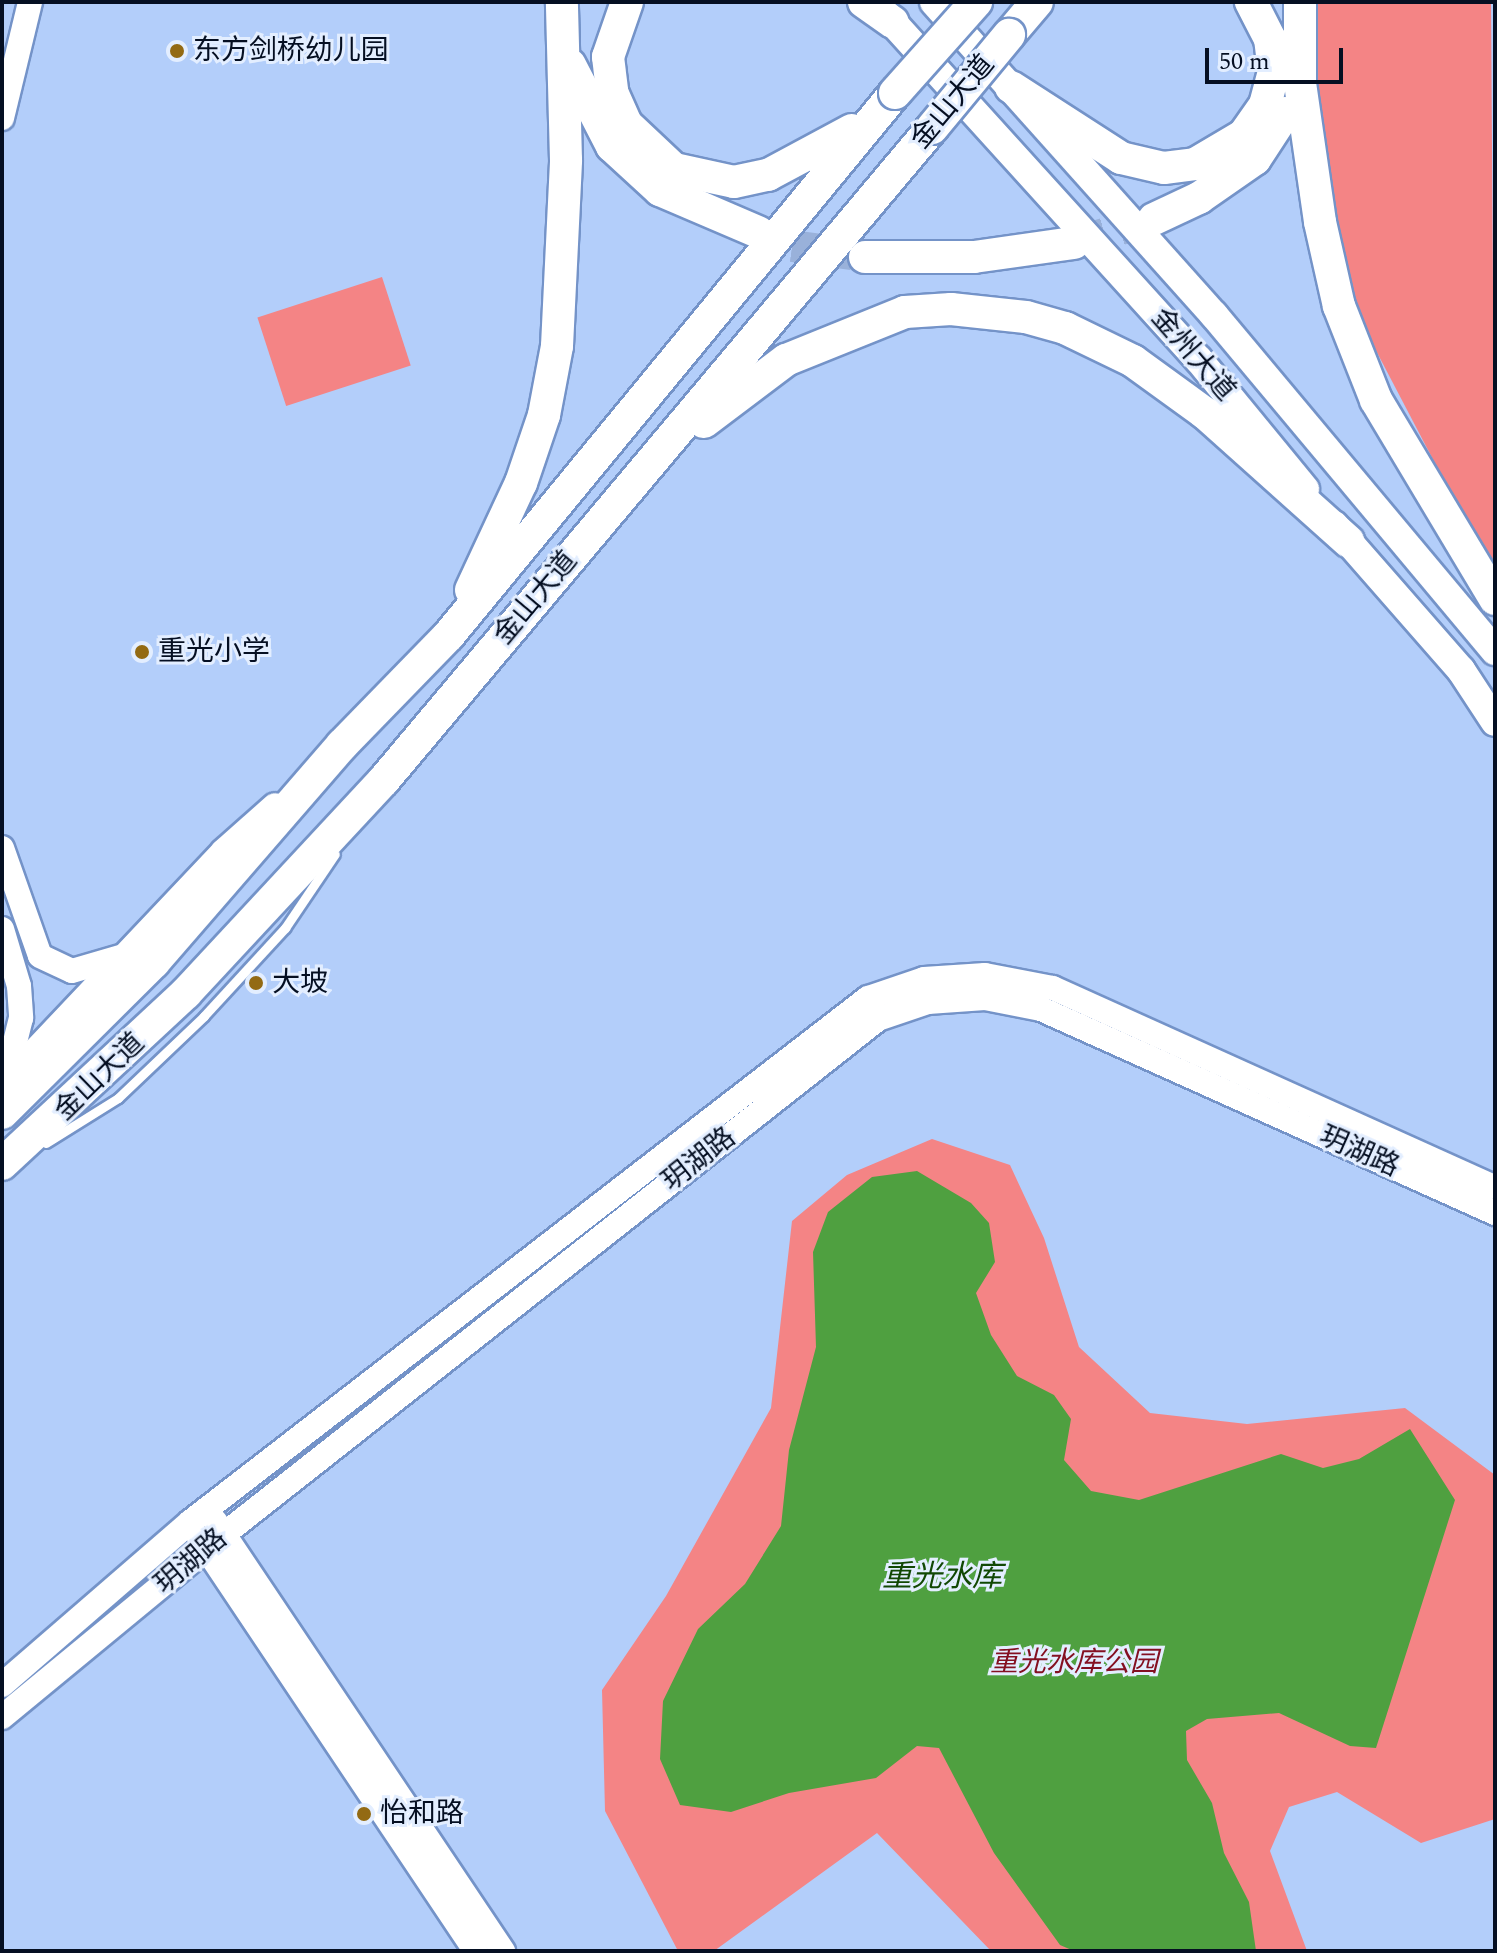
<!DOCTYPE html>
<html>
<head>
<meta charset="utf-8">
<style>
	body { margin:0 }
	#map { position:relative; width:1497px; height:1953px; overflow:hidden; background:#b3cefa; font-family:Spectral,"Noto Sans SC",serif }
	div>[style] { position:absolute }
	.green>* { inset:0; background:#f48485; transform-origin:0 0 }
	.water>* { inset:0; background:#4fa040 }
	.highway-tunnel>* { height:32px; margin-top:-16px; transform-origin:0; background:repeating-linear-gradient(90deg,#99b1da 0 32px,transparent 0 48px) }
	.roads { filter:drop-shadow(2px 0 #7493c8) drop-shadow(-2px 0 #7493c8) drop-shadow(0 2px #7493c8) drop-shadow(0 -2px #7493c8) }
	.lane>* { height:9px; margin:-4.5px; padding:0 4.5px; transform-origin:4.5px; border-radius:4.5px; background:#fff }
	.secondary>* { height:24px; margin:-12px; padding:0 12px; transform-origin:12px; border-radius:12px; background:#fff }
	.primary>* { height:28px; margin:-14px; padding:0 14px; transform-origin:14px; border-radius:14px; background:#fff }
	.highway>* { height:32px; margin:-16px; padding:0 16px; transform-origin:16px; border-radius:16px; background:#fff }
	.bridges { filter:drop-shadow(2px 0 #7493c8) drop-shadow(-2px 0 #7493c8) drop-shadow(0 2px #7493c8) drop-shadow(0 -2px #7493c8) }
	.highway-bridge>* { height:32px; margin:-16px; padding:0 16px; transform-origin:16px; border-radius:16px; background:#fff }
	.dots>* { width:22px; height:22px; translate:-50% -50%; box-sizing:border-box; border:4px solid #e3eeff; border-radius:50% }
	span { translate:-50% -50%; white-space:nowrap; text-align:center; line-height:1.15; -webkit-text-stroke:6px #e3eeff; paint-order:stroke }
	.poi-label { font-size:28px; color:#050f22 }
	.left { translate:0 -50%; text-align:left }
	.street-label { font-size:28px; color:#050f22 }
	.park-label { font-size:28px; color:#841022; font-style:italic }
	.water-label { font-size:30px; color:#114804; font-style:italic }
	.frame { position:absolute; inset:0; border:4px solid #050f22; pointer-events:none }
	.scale { position:absolute; left:1205px; top:48px; width:138px; height:36px; box-sizing:border-box; border:4px solid #050f22; border-top:0; padding-left:10px; font-size:24px; line-height:28px; white-space:nowrap; color:#050f22; -webkit-text-stroke:6px #e3eeff; paint-order:stroke }
</style>
</head>
<body>
<div id="map">
	<div class="green">
		<div style="clip-path:polygon(1309px 2px,1491px 2px,1495px 578px,1349px 299px,1321px 185px)"></div>
		<div style="left:382px;top:277px;width:93px;height:131px;rotate:72deg"></div>
		<div style="clip-path:polygon(932px 1139px,1010px 1165px,1044px 1238px,1079px 1347px,1150px 1413px,1247px 1424px,1405px 1408px,1495px 1475px,1495px 1819px,1421px 1843px,1337px 1792px,1289px 1807px,1270px 1851px,1307px 1951px,991px 1951px,877px 1833px,714px 1951px,678px 1951px,605px 1811px,602px 1690px,666px 1596px,771px 1408px,792px 1221px,847px 1175px)"></div>
	</div>
	<div class="water">
		<div style="clip-path:polygon(917px 1171px,971px 1203px,989px 1223px,995px 1262px,976px 1293px,991px 1335px,1017px 1376px,1054px 1395px,1071px 1419px,1064px 1460px,1091px 1491px,1139px 1500px,1281px 1454px,1323px 1468px,1359px 1459px,1410px 1429px,1455px 1500px,1376px 1748px,1350px 1746px,1279px 1713px,1207px 1719px,1186px 1731px,1187px 1760px,1212px 1803px,1224px 1853px,1249px 1902px,1256px 1951px,1074px 1951px,1060px 1945px,994px 1853px,939px 1748px,917px 1746px,876px 1778px,789px 1793px,731px 1812px,680px 1805px,660px 1759px,663px 1701px,698px 1629px,745px 1584px,781px 1526px,789px 1450px,816px 1347px,813px 1252px,828px 1212px,872px 1177px)"></div>
	</div>
	<div class="highway-tunnel">
		<div style="left:758px;top:232px;width:37px;rotate:22deg"></div>
		<div style="left:792px;top:246px;width:61px;rotate:7.6deg"></div>
		<div style="left:1074px;top:243px;width:84px;rotate:-16.7deg"></div>
	</div>
	<div class="roads">
		<div class="lane">
			<div style="left:46px;top:1143px;width:85px;rotate:-32deg"></div>
			<div style="left:118px;top:1098px;width:119px;rotate:-43.6deg"></div>
			<div style="left:204px;top:1016px;width:120px;rotate:-47.4deg"></div>
			<div style="left:285px;top:928px;width:89px;rotate:-56deg"></div>
		</div>
		<div class="secondary">
			<div style="left:2px;top:118px;width:119px;rotate:-76.4deg"></div>
			<div style="left:2px;top:848px;width:114px;rotate:70.6deg"></div>
			<div style="left:40px;top:956px;width:35px;rotate:25deg"></div>
			<div style="left:72px;top:971px;width:50px;rotate:-16.3deg"></div>
			<div style="left:2px;top:929px;width:59px;rotate:73.4deg"></div>
			<div style="left:19px;top:986px;width:32px;rotate:86deg"></div>
			<div style="left:21px;top:1018px;width:58px;rotate:104deg"></div>
			<div style="left:2px;top:1085px;width:322px;rotate:-46.6deg"></div>
			<div style="left:223px;top:851px;width:69px;rotate:-41.5deg"></div>
			<div style="left:215px;top:1521px;width:518px;rotate:56.19deg"></div>
			<div style="left:199px;top:1538px;width:497px;rotate:56.2deg"></div>
			<div style="left:2px;top:1685px;width:249px;rotate:-40.9deg"></div>
			<div style="left:190px;top:1522px;width:857px;rotate:-37.7deg"></div>
			<div style="left:868px;top:998px;width:59px;rotate:-18.7deg"></div>
			<div style="left:924px;top:979px;width:61px;rotate:-3.8deg"></div>
			<div style="left:985px;top:975px;width:69px;rotate:10.8deg"></div>
			<div style="left:1053px;top:988px;width:485px;rotate:24.3deg"></div>
			<div style="left:2px;top:1717px;width:286px;rotate:-39.5deg"></div>
			<div style="left:223px;top:1535px;width:834px;rotate:-38.23deg"></div>
			<div style="left:878px;top:1019px;width:53px;rotate:-18.8deg"></div>
			<div style="left:928px;top:1002px;width:57px;rotate:-4deg"></div>
			<div style="left:985px;top:998px;width:57px;rotate:11.1deg"></div>
			<div style="left:1041px;top:1009px;width:498px;rotate:24.2deg"></div>
		</div>
		<div class="primary">
			<div style="left:934px;top:2px;width:420px;rotate:48.2deg"></div>
			<div style="left:1214px;top:315px;width:438px;rotate:50.1deg"></div>
			<div style="left:877px;top:5px;width:479px;rotate:47.8deg"></div>
			<div style="left:1199px;top:360px;width:167px;rotate:50.6deg"></div>
			<div style="left:1334px;top:525px;width:193px;rotate:48.8deg"></div>
			<div style="left:1461px;top:670px;width:62px;rotate:56.8deg"></div>
		</div>
		<div class="highway">
			<div style="left:627px;top:2px;width:58px;rotate:109.1deg"></div>
			<div style="left:608px;top:57px;width:35px;rotate:83deg"></div>
			<div style="left:612px;top:92px;width:35px;rotate:66deg"></div>
			<div style="left:626px;top:124px;width:66px;rotate:43.2deg"></div>
			<div style="left:674px;top:169px;width:61px;rotate:12.2deg"></div>
			<div style="left:734px;top:182px;width:35px;rotate:-12deg"></div>
			<div style="left:768px;top:175px;width:95px;rotate:-28.2deg"></div>
			<div style="left:864px;top:2px;width:35px;rotate:35deg"></div>
			<div style="left:1300px;top:2px;width:81px;rotate:90deg"></div>
			<div style="left:1300px;top:83px;width:140px;rotate:81.8deg"></div>
			<div style="left:1320px;top:222px;width:86px;rotate:77.3deg"></div>
			<div style="left:1339px;top:306px;width:101px;rotate:68.5deg"></div>
			<div style="left:1376px;top:400px;width:232px;rotate:59.1deg"></div>
			<div style="left:1009px;top:35px;width:43px;rotate:-49.7deg"></div>
			<div style="left:570px;top:65px;width:91px;rotate:62.6deg"></div>
			<div style="left:612px;top:146px;width:65px;rotate:42.5deg"></div>
			<div style="left:660px;top:190px;width:107px;rotate:23.2deg"></div>
			<div style="left:1011px;top:87px;width:131px;rotate:32.8deg"></div>
			<div style="left:1121px;top:158px;width:44px;rotate:13.1deg"></div>
			<div style="left:1164px;top:168px;width:31px;rotate:-7deg"></div>
			<div style="left:1195px;top:164px;width:57px;rotate:-30.6deg"></div>
			<div style="left:1244px;top:135px;width:37px;rotate:-55deg"></div>
			<div style="left:1265px;top:105px;width:35px;rotate:-75deg"></div>
			<div style="left:1274px;top:71px;width:32px;rotate:-97deg"></div>
			<div style="left:1270px;top:39px;width:42px;rotate:-117.2deg"></div>
			<div style="left:1154px;top:219px;width:50px;rotate:-25deg"></div>
			<div style="left:1199px;top:198px;width:68px;rotate:-34.9deg"></div>
			<div style="left:1255px;top:159px;width:55px;rotate:-56.9deg"></div>
			<div style="left:865px;top:257px;width:109px"></div>
			<div style="left:974px;top:257px;width:101px;rotate:-8deg"></div>
			<div style="left:704px;top:422px;width:103px;rotate:-37.1deg"></div>
			<div style="left:786px;top:360px;width:128px;rotate:-22deg"></div>
			<div style="left:905px;top:312px;width:46px;rotate:-3.7deg"></div>
			<div style="left:951px;top:309px;width:75px;rotate:6.1deg"></div>
			<div style="left:1026px;top:317px;width:41px;rotate:15.8deg"></div>
			<div style="left:1065px;top:328px;width:76px;rotate:25.9deg"></div>
			<div style="left:1133px;top:361px;width:90px;rotate:36deg"></div>
			<div style="left:1206px;top:414px;width:191px;rotate:41.8deg"></div>
			<div style="left:471px;top:590px;width:118px;rotate:-65deg"></div>
			<div style="left:521px;top:483px;width:72px;rotate:-71.3deg"></div>
			<div style="left:544px;top:415px;width:70px;rotate:-79.3deg"></div>
			<div style="left:557px;top:346px;width:186px;rotate:-87.2deg"></div>
			<div style="left:566px;top:160px;width:158px;rotate:-91.5deg"></div>
			<div style="left:2px;top:1113px;width:214px;rotate:-44.8deg"></div>
			<div style="left:154px;top:962px;width:287px;rotate:-49.1deg"></div>
			<div style="left:342px;top:745px;width:153px;rotate:-45.8deg"></div>
			<div style="left:449px;top:635px;width:702px;rotate:-50.55deg"></div>
			<div style="left:2px;top:1164px;width:251px;rotate:-42.9deg"></div>
			<div style="left:186px;top:993px;width:291px;rotate:-47.1deg"></div>
			<div style="left:384px;top:780px;width:852px;rotate:-49.95deg"></div>
		</div>
	</div>
	<div class="bridges">
		<div class="highway-bridge">
			<div style="left:895px;top:93px;width:122px;rotate:-48.3deg"></div>
			<div style="left:932px;top:128px;width:121px;rotate:-50.4deg"></div>
		</div>
	</div>
	<div class="dots">
		<div style="left:177px;top:51px;background:#936a13"></div>
		<div style="left:142px;top:652px;background:#936a13"></div>
		<div style="left:256px;top:983px;background:#936a13"></div>
		<div style="left:364px;top:1814px;background:#936a13"></div>
	</div>
	<div class="poi-label">
		<span class="left" style="left:193px;top:51px">东方剑桥幼儿园</span>
		<span class="left" style="left:158px;top:652px">重光小学</span>
		<span class="left" style="left:272px;top:983px">大坡</span>
		<span class="left" style="left:380px;top:1814px">怡和路</span>
	</div>
	<div class="street-label">
		<span style="left:953px;top:102px;rotate:-50deg">金山大道</span>
		<span style="left:1193px;top:355px;rotate:49deg">金州大道</span>
		<span style="left:536px;top:598px;rotate:-50deg">金山大道</span>
		<span style="left:100px;top:1077px;rotate:-44deg">金山大道</span>
		<span style="left:1359px;top:1152px;rotate:24deg">玥湖路</span>
		<span style="left:699px;top:1160px;rotate:-38deg">玥湖路</span>
		<span style="left:191px;top:1562px;rotate:-40deg">玥湖路</span>
	</div>
	<div class="park-label">
		<span style="left:1074px;top:1663px">重光水库公园</span>
	</div>
	<div class="water-label">
		<span style="left:942px;top:1577px">重光水库</span>
	</div>
	<div class="frame"></div>
	<div class="scale">50 m</div>
</div>
</body>
</html>
